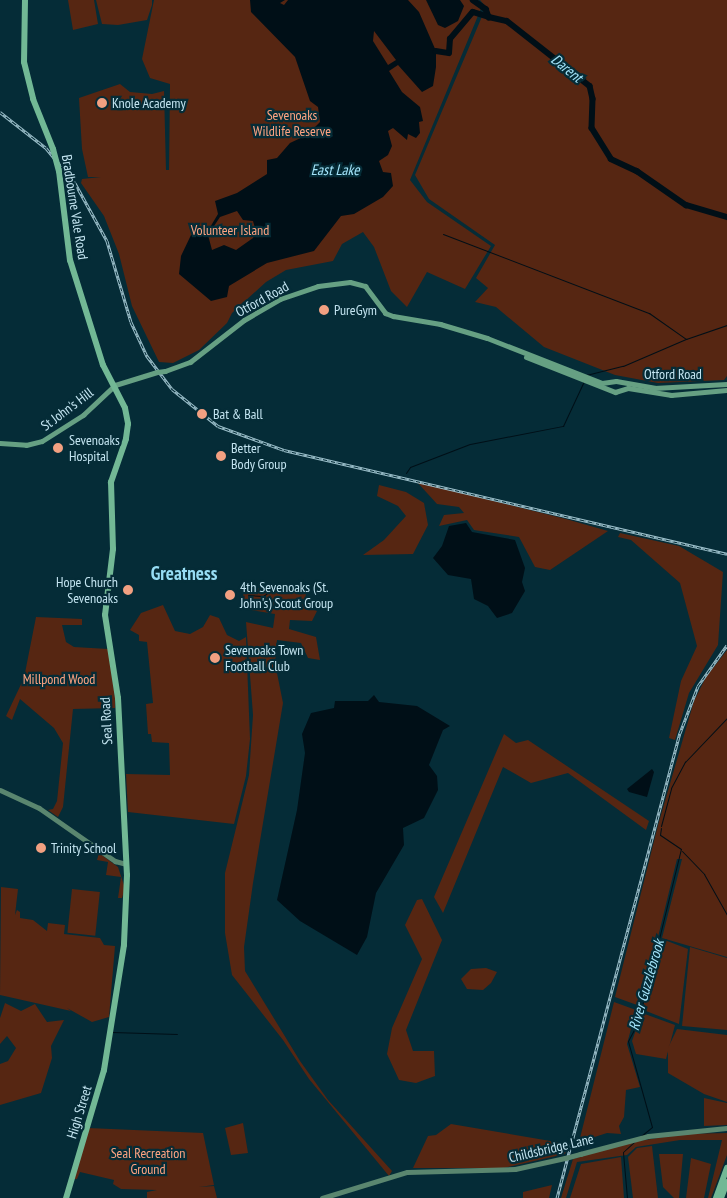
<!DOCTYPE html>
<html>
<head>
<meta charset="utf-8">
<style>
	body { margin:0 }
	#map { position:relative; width:727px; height:1198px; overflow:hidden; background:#052c37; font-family:"PT Sans Narrow",sans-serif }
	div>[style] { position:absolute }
	.green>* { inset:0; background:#562612; transform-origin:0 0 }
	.water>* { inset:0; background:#000f17 }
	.stream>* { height:1px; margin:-0.5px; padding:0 0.5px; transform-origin:0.5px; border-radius:0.5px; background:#000f17 }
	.river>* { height:5.5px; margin:-2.75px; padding:0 2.75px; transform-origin:2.75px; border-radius:2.75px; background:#000f17 }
	.secondary>* { height:5px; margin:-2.5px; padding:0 2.5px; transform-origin:2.5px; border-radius:2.5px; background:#5a866f }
	.primary>* { height:5px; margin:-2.5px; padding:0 2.5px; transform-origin:2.5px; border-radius:2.5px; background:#66a083 }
	.highway>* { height:6px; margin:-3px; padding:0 3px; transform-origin:3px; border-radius:3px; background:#72b895 }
	.rail>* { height:3px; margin-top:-1.5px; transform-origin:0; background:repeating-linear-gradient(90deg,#052c37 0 4px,#9dc0cb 0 8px); box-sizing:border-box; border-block:1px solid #9dc0cb }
	.secondary-bridge>* { height:5px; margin:-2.5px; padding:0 2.5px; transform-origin:2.5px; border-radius:2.5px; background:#5a866f }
	.primary-bridge>* { height:5px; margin:-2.5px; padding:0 2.5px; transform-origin:2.5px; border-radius:2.5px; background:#66a083 }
	.highway-bridge>* { height:6px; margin:-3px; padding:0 3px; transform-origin:3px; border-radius:3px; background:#72b895 }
	.dots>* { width:14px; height:14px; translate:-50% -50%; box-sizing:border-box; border:2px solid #052c37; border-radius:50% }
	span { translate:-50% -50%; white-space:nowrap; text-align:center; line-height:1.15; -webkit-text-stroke:4.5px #052c37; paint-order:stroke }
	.poi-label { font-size:14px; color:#c3e4f0 }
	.left { translate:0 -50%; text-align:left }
	.right { translate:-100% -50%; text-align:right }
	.park-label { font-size:14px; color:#ffa482 }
	.street-label { font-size:14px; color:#c3e4f0 }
	.water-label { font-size:15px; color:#a3e3f9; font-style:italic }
	.district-label { font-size:19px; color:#97ddf4; font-weight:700 }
</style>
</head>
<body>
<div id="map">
	<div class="green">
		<div style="clip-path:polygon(68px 0,94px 0,98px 24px,73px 30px)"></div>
		<div style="clip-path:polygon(96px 0,152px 0,152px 5px,147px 20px,118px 25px,102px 24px)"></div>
		<div style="clip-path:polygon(154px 0,478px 0,482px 6px,410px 180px,427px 202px,491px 246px,465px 289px,427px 272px,407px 307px,391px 291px,374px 247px,363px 232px,342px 244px,333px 261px,286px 270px,266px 282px,232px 313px,227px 323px,199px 350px,173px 363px,159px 362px,132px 306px,119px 254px,104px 216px,81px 183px,82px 179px,101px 177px,88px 177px,82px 149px,79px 98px,120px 84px,130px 92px,152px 94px,164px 91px,166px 170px,169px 170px,170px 84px,150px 78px,142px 59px)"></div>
		<div style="clip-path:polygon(480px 0,727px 0,727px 376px,724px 380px,658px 383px,615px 375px,544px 347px,496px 307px,475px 302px,488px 288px,476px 278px,495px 245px,429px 199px,415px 175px,486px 7px)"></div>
		<div style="clip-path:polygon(417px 482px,566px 519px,608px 531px,550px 570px,535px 567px,519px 537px,474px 530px,467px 520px,439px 526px,444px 515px,464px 513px,459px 507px,437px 504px)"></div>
		<div style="clip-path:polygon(379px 485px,406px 492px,424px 503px,428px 525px,413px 554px,363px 555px,384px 540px,406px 516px,398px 506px,377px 496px)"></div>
		<div style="clip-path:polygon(620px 533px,679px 546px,723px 572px,718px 645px,689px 693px,675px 740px,669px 738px,681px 681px,697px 646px,680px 583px,631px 540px,618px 537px)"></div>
		<div style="clip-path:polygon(270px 585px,307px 590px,303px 606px,317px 611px,312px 621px,290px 620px,289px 629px,316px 637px,320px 660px,308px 658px,301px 643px,277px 640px,275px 663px,283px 703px,253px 883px,244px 947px,245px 971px,300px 1061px,328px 1100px,392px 1171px,389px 1176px,309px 1079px,283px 1040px,232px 975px,225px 933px,225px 873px,249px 775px,253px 715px,246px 622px,273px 628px,275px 614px,245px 609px,243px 593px)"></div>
		<div style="clip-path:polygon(163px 605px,175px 631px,190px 634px,203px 627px,210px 615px,219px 618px,227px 635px,239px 641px,246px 637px,250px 739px,246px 776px,234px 824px,128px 812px,126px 774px,170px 775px,169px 743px,152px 742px,151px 734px,148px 734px,146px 704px,153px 703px,147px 642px,139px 641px,139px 635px,130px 630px,141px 613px)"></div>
		<div style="clip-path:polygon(36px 617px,82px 619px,82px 625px,62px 625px,66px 642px,74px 647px,108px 649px,115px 697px,115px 708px,73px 709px,63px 807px,58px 817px,48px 810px,53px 809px,57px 801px,63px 743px,54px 728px,20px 699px,12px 720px,6px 716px,24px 678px)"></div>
		<div style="clip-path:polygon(727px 650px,727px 957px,662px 938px,682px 859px,677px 859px,648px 978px,637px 1005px,615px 997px,658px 825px,694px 701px,706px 677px)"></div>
		<div style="clip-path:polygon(504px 734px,516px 743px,528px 740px,649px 821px,646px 830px,568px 773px,531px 783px,503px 767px,443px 913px,434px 897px)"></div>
		<div style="clip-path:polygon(99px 853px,118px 867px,125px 888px,122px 898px,118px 898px,121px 877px,106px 875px,108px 862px,97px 860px)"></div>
		<div style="clip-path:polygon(1px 887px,18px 889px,15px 915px,17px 910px,20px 912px,20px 918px,33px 920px,47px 931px,48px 923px,65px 925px,64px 934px,100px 938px,104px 945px,115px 946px,109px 1017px,92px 1022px,67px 1008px,71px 1011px,0 995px)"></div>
		<div style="left:72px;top:889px;width:28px;height:44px;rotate:6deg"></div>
		<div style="clip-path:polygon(422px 899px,442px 940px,406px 1030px,413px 1051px,434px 1051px,435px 1076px,416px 1083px,399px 1080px,387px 1054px,392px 1028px,422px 959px,405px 925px,417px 900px)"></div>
		<div style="clip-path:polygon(662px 939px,688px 949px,679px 1024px,646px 1011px,643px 1000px,650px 991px)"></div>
		<div style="clip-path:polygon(690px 947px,727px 958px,727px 1030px,682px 1026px)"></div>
		<div style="clip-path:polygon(486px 968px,497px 972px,491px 983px,483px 990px,467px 989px,461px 979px,471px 969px)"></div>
		<div style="clip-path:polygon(614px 1002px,636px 1010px,627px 1044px,640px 1087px,626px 1090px,624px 1117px,619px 1126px,621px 1134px,607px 1133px,579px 1142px)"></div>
		<div style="clip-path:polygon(5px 1003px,21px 1011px,35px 1004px,47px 1022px,64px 1020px,51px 1046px,52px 1058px,41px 1093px,0 1105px,0 1064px,8px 1061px,16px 1048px,7px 1036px,0 1044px,0 1018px)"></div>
		<div style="clip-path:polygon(642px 1013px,675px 1025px,666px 1059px,636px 1054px,632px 1041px)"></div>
		<div style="clip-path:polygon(677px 1029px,727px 1035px,727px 1102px,704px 1094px,668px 1073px,668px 1048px)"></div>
		<div style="clip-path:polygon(704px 1098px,727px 1103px,727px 1125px,704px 1126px)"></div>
		<div style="clip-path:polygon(243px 1123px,248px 1153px,231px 1155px,225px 1128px)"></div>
		<div style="clip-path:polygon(451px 1124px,568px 1144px,565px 1154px,504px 1168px,413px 1168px,428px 1136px,436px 1135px)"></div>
		<div style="clip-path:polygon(88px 1128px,203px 1133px,214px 1185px,199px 1187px,214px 1186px,217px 1198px,147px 1198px,147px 1192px,157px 1190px,121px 1189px,113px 1184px,114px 1180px,80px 1172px,77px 1179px,73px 1179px)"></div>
		<div style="clip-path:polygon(727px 1133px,727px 1155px,711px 1198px,708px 1198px,722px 1140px,680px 1140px,636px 1147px,627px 1155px,577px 1162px,566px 1198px,561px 1198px,573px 1159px,626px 1143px,683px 1134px)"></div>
		<div style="clip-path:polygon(652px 1146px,658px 1198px,633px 1198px,628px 1157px,637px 1148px)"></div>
		<div style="clip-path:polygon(659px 1154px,683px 1154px,679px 1198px,674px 1198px,663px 1187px)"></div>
		<div style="clip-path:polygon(621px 1157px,624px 1198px,570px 1198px,581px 1164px)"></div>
		<div style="clip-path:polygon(691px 1158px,711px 1164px,704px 1198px,686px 1198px)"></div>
		<div style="clip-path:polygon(552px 1185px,549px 1198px,523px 1198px,523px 1192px)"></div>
	</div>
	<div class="water">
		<div style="clip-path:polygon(evenodd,250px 0,285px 0,280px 3px,284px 5px,288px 0,408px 0,419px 12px,436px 51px,436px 67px,433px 86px,422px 92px,398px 65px,389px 71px,402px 92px,420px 107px,423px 121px,419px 122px,420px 133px,416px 138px,408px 134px,407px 140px,393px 128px,388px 131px,392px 146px,388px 155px,379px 161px,383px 172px,391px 173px,393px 186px,383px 197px,354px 214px,341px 216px,314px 251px,267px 263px,229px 286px,227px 297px,211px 301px,179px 274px,181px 256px,191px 235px,206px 234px,218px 214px,215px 201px,237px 193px,267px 174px,267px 160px,277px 158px,290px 143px,307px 135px,320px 122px,318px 107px,310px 101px,295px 57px,251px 12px,250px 0,374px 31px,396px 60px,388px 65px,373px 41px,374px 31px,250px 0,237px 211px,243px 220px,253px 221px,256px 232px,253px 238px,236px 250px,224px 245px,212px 250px,208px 235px,220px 217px,237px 211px)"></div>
		<div style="clip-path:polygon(426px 0,460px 0,464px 6px,458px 21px,445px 28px,438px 25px)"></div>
		<div style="clip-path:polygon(466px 523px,472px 532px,515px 540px,525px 568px,522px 582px,525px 591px,512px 613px,497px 618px,488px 606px,474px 599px,471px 579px,448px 575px,433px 558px,442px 546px,449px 526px)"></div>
		<div style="clip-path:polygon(374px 695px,379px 702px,417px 706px,450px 726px,443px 730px,429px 765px,437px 776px,438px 790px,424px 818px,403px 828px,404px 845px,376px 893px,367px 937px,357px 955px,300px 921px,277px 900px,297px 810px,305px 753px,302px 734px,311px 713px,334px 708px,335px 701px,368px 701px)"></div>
		<div style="clip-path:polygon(652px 769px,654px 772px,647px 797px,629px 792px,627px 789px)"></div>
	</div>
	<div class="stream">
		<div style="left:443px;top:234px;width:221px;rotate:21deg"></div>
		<div style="left:649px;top:313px;width:45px;rotate:35.1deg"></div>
		<div style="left:686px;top:339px;width:43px;rotate:-18.9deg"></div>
		<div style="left:586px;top:375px;width:38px;rotate:-14deg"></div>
		<div style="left:623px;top:366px;width:69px;rotate:-23.2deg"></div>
		<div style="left:406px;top:473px;width:7px;rotate:-56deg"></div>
		<div style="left:410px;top:467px;width:64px;rotate:-21deg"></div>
		<div style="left:470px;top:444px;width:95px;rotate:-11deg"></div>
		<div style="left:563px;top:426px;width:50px;rotate:-65deg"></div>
		<div style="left:248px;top:595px;width:15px;rotate:4deg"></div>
		<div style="left:263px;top:596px;width:12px;rotate:-35deg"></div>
		<div style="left:273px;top:589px;width:14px;rotate:12deg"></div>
		<div style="left:287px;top:592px;width:14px;rotate:-17deg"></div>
		<div style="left:661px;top:826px;width:39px;rotate:-75deg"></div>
		<div style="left:671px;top:788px;width:30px;rotate:-62deg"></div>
		<div style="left:685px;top:762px;width:61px;rotate:-46.3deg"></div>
		<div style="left:682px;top:851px;width:32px;rotate:46deg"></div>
		<div style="left:704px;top:874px;width:47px;rotate:60.7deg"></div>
		<div style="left:112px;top:1032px;width:65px;rotate:1.8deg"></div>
		<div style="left:641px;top:1136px;width:14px;rotate:-39deg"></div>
		<div style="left:652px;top:1127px;width:89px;rotate:-105.6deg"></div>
		<div style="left:628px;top:1041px;width:17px;rotate:-62deg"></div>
		<div style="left:636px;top:1026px;width:40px;rotate:-74deg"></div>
		<div style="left:647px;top:988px;width:143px;rotate:-76.3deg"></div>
		<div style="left:681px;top:849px;width:25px;rotate:-146deg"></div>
		<div style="left:660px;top:835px;width:7px;rotate:-82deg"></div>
		<div style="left:627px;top:1198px;width:46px;rotate:-95deg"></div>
		<div style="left:623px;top:1152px;width:15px;rotate:-42deg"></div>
	</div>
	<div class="river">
		<div style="left:473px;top:0;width:16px;rotate:35deg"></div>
		<div style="left:486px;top:9px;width:9px;rotate:69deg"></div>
		<div style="left:489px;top:17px;width:18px;rotate:13deg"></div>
		<div style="left:507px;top:21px;width:105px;rotate:38.1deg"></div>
		<div style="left:590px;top:86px;width:13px;rotate:77deg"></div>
		<div style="left:593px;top:99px;width:29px;rotate:92deg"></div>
		<div style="left:592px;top:128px;width:36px;rotate:58deg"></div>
		<div style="left:611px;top:159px;width:29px;rotate:25deg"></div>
		<div style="left:637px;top:171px;width:60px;rotate:34.8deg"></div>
		<div style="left:686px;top:205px;width:43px;rotate:16.3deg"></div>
		<div style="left:436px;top:51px;width:13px;rotate:9deg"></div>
		<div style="left:449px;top:53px;width:14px;rotate:-86deg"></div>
		<div style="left:450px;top:39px;width:35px;rotate:-50deg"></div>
		<div style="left:473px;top:12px;width:17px;rotate:17deg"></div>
	</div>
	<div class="secondary">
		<div style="left:0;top:790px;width:43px;rotate:24.8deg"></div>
		<div style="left:39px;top:808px;width:93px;rotate:34.9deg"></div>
		<div style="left:115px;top:861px;width:11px;rotate:15deg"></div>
		<div style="left:580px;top:1154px;width:70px;rotate:-14.8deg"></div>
		<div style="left:648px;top:1136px;width:79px;rotate:-5.8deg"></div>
		<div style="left:322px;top:1198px;width:89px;rotate:-17deg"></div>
		<div style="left:407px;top:1172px;width:108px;rotate:-1.6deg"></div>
		<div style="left:515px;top:1169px;width:51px;rotate:-12.4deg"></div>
	</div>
	<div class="primary">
		<div style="left:526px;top:357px;width:96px;rotate:21.5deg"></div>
		<div style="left:615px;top:392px;width:14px;rotate:-17deg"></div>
		<div style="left:628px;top:388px;width:44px;rotate:9.2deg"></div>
		<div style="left:671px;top:395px;width:56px;rotate:-5.1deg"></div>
		<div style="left:165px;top:371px;width:27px;rotate:-20deg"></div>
		<div style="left:190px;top:362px;width:68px;rotate:-37.9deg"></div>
		<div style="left:244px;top:320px;width:42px;rotate:-30.3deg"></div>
		<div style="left:280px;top:299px;width:40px;rotate:-18.9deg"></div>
		<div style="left:318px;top:286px;width:32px;rotate:-7deg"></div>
		<div style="left:350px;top:282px;width:16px;rotate:15deg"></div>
		<div style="left:365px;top:286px;width:34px;rotate:53deg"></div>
		<div style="left:385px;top:313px;width:9px;rotate:21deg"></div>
		<div style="left:393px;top:316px;width:48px;rotate:9.7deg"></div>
		<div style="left:440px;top:324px;width:49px;rotate:16.6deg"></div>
		<div style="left:487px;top:338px;width:123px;rotate:21.4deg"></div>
		<div style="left:602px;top:383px;width:14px;rotate:-8deg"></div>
		<div style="left:616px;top:381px;width:39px;rotate:10deg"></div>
		<div style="left:654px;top:388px;width:73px;rotate:-3.1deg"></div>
		<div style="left:0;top:443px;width:26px;rotate:4deg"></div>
		<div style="left:26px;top:445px;width:16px;rotate:-14deg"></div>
		<div style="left:42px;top:441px;width:49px;rotate:-32.4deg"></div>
		<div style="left:83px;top:415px;width:44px;rotate:-43.2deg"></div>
		<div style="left:115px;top:385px;width:44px;rotate:-17.2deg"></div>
	</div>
	<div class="highway">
		<div style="left:25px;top:0;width:62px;rotate:90.9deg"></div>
		<div style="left:24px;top:62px;width:38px;rotate:76deg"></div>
		<div style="left:33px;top:99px;width:54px;rotate:68.2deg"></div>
		<div style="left:59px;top:171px;width:90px;rotate:83deg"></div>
		<div style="left:70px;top:260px;width:110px;rotate:72.6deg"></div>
		<div style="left:103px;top:365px;width:48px;rotate:62.9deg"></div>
		<div style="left:125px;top:408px;width:16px;rotate:79deg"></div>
		<div style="left:128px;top:424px;width:15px;rotate:98deg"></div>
		<div style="left:126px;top:439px;width:46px;rotate:109.2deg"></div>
		<div style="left:111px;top:482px;width:67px;rotate:88.3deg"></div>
		<div style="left:113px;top:549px;width:66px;rotate:96.9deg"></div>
		<div style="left:105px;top:615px;width:84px;rotate:81.1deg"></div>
		<div style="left:118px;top:698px;width:177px;rotate:87.1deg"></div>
		<div style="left:127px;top:875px;width:70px;rotate:92.5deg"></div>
		<div style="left:124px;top:945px;width:127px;rotate:99.1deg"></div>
		<div style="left:104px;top:1070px;width:134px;rotate:106.5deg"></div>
		<div style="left:716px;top:1198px;width:32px;rotate:-70deg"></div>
		<div style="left:721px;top:1198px;width:17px;rotate:-69deg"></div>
	</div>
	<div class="rail">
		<div style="left:0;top:112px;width:58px;rotate:38deg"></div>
		<div style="left:46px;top:148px;width:45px;rotate:50.4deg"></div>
		<div style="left:75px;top:183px;width:66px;rotate:61.1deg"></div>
		<div style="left:107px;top:241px;width:84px;rotate:73.5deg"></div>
		<div style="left:131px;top:322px;width:38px;rotate:65deg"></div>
		<div style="left:147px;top:356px;width:41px;rotate:52.9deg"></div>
		<div style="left:172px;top:389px;width:59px;rotate:38.8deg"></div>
		<div style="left:218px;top:426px;width:70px;rotate:20deg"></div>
		<div style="left:284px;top:450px;width:455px;rotate:13.2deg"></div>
		<div style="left:557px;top:1198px;width:481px;rotate:-75.2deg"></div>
		<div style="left:680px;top:733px;width:50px;rotate:-69deg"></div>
		<div style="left:698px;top:686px;width:50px;rotate:-54.7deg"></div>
	</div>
	<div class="secondary-bridge">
		<div style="left:565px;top:1158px;width:16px;rotate:-15deg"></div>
	</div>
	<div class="primary-bridge">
		<div style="left:157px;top:372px;width:8px;rotate:-7deg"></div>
	</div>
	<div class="highway-bridge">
		<div style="left:53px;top:149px;width:23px;rotate:75deg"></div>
	</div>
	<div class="dots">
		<div style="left:102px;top:103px;background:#f2a081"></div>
		<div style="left:324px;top:310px;background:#f2a081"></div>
		<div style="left:202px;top:414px;background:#f2a081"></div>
		<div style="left:58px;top:448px;background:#f2a081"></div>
		<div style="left:221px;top:456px;background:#f2a081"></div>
		<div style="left:128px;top:590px;background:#f2a081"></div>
		<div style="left:230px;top:595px;background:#f2a081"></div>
		<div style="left:215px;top:658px;background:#f2a081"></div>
		<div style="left:41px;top:848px;background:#f2a081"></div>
	</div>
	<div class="poi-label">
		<span class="left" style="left:112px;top:103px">Knole Academy</span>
		<span class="left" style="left:334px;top:310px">PureGym</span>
		<span class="left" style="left:213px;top:414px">Bat &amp; Ball</span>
		<span class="left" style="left:69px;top:448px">Sevenoaks<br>Hospital</span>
		<span class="left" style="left:231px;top:456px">Better<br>Body Group</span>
		<span class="right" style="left:118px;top:590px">Hope Church<br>Sevenoaks</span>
		<span class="left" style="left:240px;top:595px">4th Sevenoaks (St.<br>John's) Scout Group</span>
		<span class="left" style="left:225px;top:658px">Sevenoaks Town<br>Football Club</span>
		<span class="left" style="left:51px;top:848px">Trinity School</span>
	</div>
	<div class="park-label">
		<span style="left:292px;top:123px">Sevenoaks<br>Wildlife Reserve</span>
		<span style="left:230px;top:230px">Volunteer Island</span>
		<span style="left:59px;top:679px">Millpond Wood</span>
		<span style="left:148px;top:1161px">Seal Recreation<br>Ground</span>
	</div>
	<div class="street-label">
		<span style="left:75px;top:207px;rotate:81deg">Bradbourne Vale Road</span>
		<span style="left:262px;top:299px;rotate:-29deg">Otford Road</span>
		<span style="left:673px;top:374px">Otford Road</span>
		<span style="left:67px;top:409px;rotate:-37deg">St John's Hill</span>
		<span style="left:106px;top:721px;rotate:-93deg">Seal Road</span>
		<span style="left:79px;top:1112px;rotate:-73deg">High Street</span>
		<span style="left:551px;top:1148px;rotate:-13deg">Childsbridge Lane</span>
	</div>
	<div class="water-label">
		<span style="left:567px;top:68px;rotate:39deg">Darent</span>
		<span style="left:335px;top:170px">East Lake</span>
		<span style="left:646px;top:985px;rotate:-74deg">River Guzzlebrook</span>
	</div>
	<div class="district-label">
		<span style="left:184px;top:574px">Greatness</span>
	</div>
</div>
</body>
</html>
